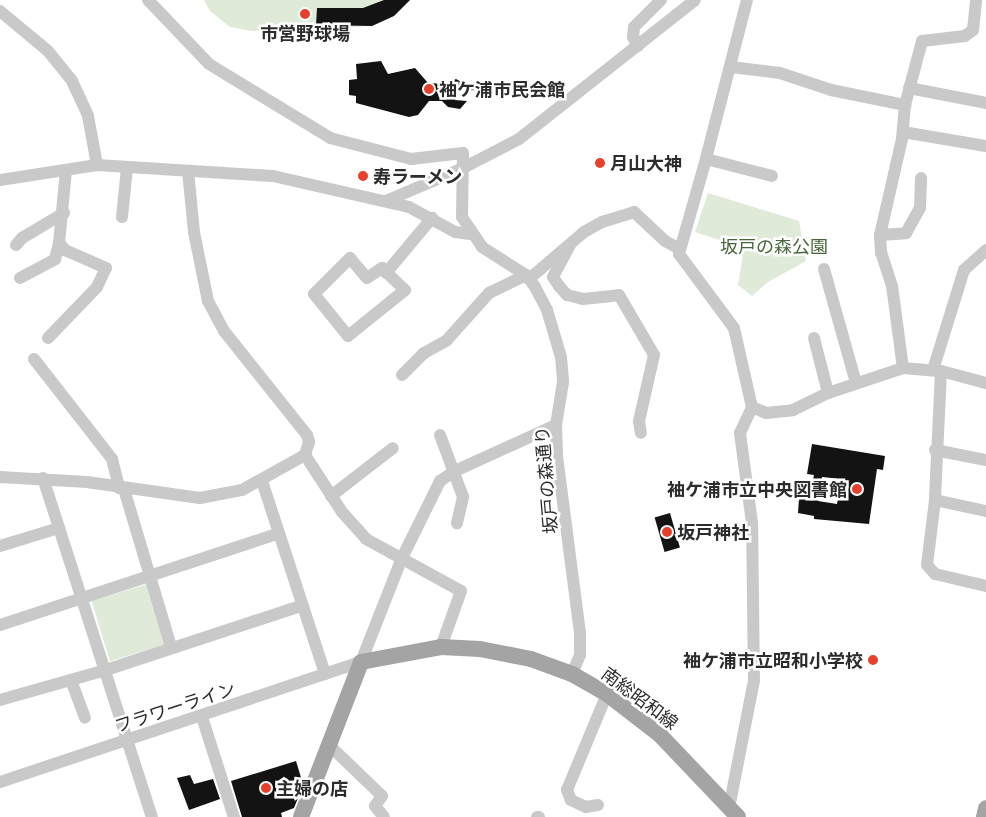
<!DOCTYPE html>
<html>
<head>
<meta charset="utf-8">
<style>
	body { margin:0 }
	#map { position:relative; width:986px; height:817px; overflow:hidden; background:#fff; font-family:"Golos Text","Noto Sans JP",sans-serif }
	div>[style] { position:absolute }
	.green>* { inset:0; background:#dfead9; transform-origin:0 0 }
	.building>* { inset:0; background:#131313; transform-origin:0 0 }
	.minor>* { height:12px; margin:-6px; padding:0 6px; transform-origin:6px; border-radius:6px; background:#c9c9c9 }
	.major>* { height:16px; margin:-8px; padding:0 8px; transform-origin:8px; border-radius:8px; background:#a4a4a4 }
	.dots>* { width:14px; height:14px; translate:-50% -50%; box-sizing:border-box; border:2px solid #fff; border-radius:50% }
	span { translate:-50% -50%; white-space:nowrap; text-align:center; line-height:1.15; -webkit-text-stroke:5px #fff; paint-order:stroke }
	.poi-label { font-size:18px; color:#2c2c2c; font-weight:700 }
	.left { translate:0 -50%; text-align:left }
	.right { translate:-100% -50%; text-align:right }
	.park-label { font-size:18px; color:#47673a }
	.street-label { font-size:18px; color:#2c2c2c }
</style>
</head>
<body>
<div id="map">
	<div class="green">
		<div style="clip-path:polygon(204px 0,410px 0,394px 16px,372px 26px,252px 31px,230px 27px,210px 11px)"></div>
		<div style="clip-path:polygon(708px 193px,799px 221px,806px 261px,768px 282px,752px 296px,738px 285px,744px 248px,695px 232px)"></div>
		<div style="left:147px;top:584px;width:63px;height:58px;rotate:73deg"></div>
	</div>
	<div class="building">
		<div style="clip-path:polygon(384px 0,410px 0,394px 16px,372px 26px,316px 25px,317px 8px,363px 8px)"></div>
		<div style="clip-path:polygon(381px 61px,388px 74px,415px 68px,428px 83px,445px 84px,456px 79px,476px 90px,455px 91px,455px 100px,467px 101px,460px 109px,448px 107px,442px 101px,429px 101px,418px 115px,409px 117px,356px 103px,356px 96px,349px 95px,349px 80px,357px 79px,356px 64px)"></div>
		<div style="clip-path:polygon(evenodd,812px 444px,885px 456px,883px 470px,877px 469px,869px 524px,814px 519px,814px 516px,798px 513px,799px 498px,809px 499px,814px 475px,807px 474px,812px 444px,822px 477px,841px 479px,837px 504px,818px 501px,822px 477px)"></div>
		<div style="left:670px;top:513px;width:36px;height:16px;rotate:74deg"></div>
		<div style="clip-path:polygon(296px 761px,303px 784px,295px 790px,298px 798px,294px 808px,281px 813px,282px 817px,242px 817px,231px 781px)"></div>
		<div style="clip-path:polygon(190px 775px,194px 784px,213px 779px,220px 799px,189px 810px,177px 778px)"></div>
	</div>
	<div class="minor">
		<div style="left:148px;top:0;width:88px;rotate:46.4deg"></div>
		<div style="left:209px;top:64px;width:142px;rotate:31.4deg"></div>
		<div style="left:330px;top:138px;width:84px;rotate:14.5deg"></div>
		<div style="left:411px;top:159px;width:52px;rotate:-6.6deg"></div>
		<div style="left:463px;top:153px;width:64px;rotate:90.9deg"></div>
		<div style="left:462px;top:217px;width:36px;rotate:56deg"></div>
		<div style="left:482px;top:247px;width:52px;rotate:32.5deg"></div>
		<div style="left:526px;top:275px;width:15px;rotate:53deg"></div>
		<div style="left:535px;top:287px;width:26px;rotate:62deg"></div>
		<div style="left:547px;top:310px;width:49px;rotate:73.4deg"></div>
		<div style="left:561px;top:357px;width:25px;rotate:85deg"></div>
		<div style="left:563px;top:382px;width:44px;rotate:99.2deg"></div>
		<div style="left:556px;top:425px;width:31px;rotate:88deg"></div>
		<div style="left:557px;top:456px;width:179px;rotate:82.6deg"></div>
		<div style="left:580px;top:634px;width:21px;rotate:90deg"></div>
		<div style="left:580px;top:655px;width:21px;rotate:113deg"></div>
		<div style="left:747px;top:0;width:164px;rotate:104.5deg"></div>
		<div style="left:706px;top:159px;width:68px;rotate:14.4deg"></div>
		<div style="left:0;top:11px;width:62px;rotate:39.8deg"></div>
		<div style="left:48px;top:51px;width:38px;rotate:51deg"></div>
		<div style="left:72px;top:81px;width:38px;rotate:65deg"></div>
		<div style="left:88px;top:116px;width:50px;rotate:79.6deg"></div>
		<div style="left:638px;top:46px;width:10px;rotate:-119deg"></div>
		<div style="left:633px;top:37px;width:10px;rotate:-84deg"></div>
		<div style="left:634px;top:27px;width:38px;rotate:-45deg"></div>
		<div style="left:731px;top:67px;width:49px;rotate:7deg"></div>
		<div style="left:780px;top:73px;width:54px;rotate:18.4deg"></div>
		<div style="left:831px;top:90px;width:76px;rotate:11.5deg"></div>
		<div style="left:909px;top:88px;width:78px;rotate:11deg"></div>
		<div style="left:903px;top:132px;width:84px;rotate:9.6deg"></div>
		<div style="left:706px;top:159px;width:99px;rotate:105.9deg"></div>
		<div style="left:679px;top:254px;width:92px;rotate:53.4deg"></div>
		<div style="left:734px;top:328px;width:81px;rotate:77.2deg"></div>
		<div style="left:752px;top:407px;width:15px;rotate:23deg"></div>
		<div style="left:766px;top:413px;width:27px;rotate:-6deg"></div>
		<div style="left:793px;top:410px;width:39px;rotate:-26deg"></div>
		<div style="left:828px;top:393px;width:79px;rotate:-18.4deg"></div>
		<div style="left:903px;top:368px;width:38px;rotate:5deg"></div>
		<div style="left:941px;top:371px;width:47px;rotate:14.9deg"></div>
		<div style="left:0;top:180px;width:98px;rotate:-8.8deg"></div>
		<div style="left:97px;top:165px;width:176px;rotate:3.6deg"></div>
		<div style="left:273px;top:176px;width:139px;rotate:12.8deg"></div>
		<div style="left:409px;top:207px;width:52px;rotate:28.5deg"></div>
		<div style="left:455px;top:232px;width:15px;rotate:8deg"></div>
		<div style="left:386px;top:201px;width:84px;rotate:-23.2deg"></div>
		<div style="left:463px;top:168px;width:63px;rotate:-27.4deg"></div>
		<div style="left:519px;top:139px;width:224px;rotate:-38.3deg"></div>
		<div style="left:122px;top:217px;width:49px;rotate:-84.2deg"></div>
		<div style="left:880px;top:235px;width:26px;rotate:-4deg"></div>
		<div style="left:906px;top:233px;width:29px;rotate:-61deg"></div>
		<div style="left:920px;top:208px;width:30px;rotate:-88deg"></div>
		<div style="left:16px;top:245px;width:9px;rotate:-49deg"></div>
		<div style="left:22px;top:238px;width:49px;rotate:-30.8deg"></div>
		<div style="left:570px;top:245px;width:36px;rotate:118deg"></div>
		<div style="left:553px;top:277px;width:11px;rotate:56deg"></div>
		<div style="left:559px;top:286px;width:12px;rotate:48deg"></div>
		<div style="left:567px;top:295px;width:16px;rotate:14deg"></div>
		<div style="left:583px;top:299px;width:36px;rotate:-6deg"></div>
		<div style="left:619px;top:295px;width:69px;rotate:59.7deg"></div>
		<div style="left:654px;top:355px;width:68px;rotate:102.8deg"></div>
		<div style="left:639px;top:421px;width:12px;rotate:81deg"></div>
		<div style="left:350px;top:258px;width:26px;rotate:50deg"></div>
		<div style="left:367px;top:278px;width:18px;rotate:-34deg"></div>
		<div style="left:382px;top:268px;width:32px;rotate:44deg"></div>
		<div style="left:405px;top:290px;width:73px;rotate:141.1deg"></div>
		<div style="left:348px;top:336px;width:54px;rotate:-129deg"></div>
		<div style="left:314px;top:294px;width:51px;rotate:-45deg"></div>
		<div style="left:824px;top:269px;width:118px;rotate:74.3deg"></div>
		<div style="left:386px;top:273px;width:72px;rotate:-50.1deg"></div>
		<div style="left:20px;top:278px;width:40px;rotate:-28deg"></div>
		<div style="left:55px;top:259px;width:16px;rotate:-76deg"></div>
		<div style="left:529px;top:279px;width:72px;rotate:-40.5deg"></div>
		<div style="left:584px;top:232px;width:21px;rotate:-29deg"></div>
		<div style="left:602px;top:222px;width:34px;rotate:-17deg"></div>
		<div style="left:634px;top:212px;width:42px;rotate:43.1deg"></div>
		<div style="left:665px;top:241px;width:17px;rotate:28deg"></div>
		<div style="left:48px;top:338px;width:71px;rotate:-46.1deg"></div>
		<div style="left:97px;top:287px;width:21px;rotate:-65deg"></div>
		<div style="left:106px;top:268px;width:45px;rotate:-156.3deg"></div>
		<div style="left:65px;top:250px;width:9px;rotate:-131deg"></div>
		<div style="left:59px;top:243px;width:73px;rotate:-84.5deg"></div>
		<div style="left:814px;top:338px;width:57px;rotate:75.7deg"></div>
		<div style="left:34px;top:359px;width:127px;rotate:52deg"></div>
		<div style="left:112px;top:459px;width:30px;rotate:76deg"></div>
		<div style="left:903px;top:368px;width:83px;rotate:-97.6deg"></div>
		<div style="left:892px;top:286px;width:35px;rotate:-108deg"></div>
		<div style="left:881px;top:253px;width:18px;rotate:-93deg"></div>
		<div style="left:880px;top:235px;width:98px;rotate:-77.1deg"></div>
		<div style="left:902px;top:139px;width:34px;rotate:-85deg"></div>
		<div style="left:905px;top:105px;width:66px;rotate:-75.1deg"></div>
		<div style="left:922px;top:41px;width:43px;rotate:-6.6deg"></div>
		<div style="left:965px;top:36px;width:10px;rotate:-37deg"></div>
		<div style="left:973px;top:30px;width:30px;rotate:-84deg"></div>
		<div style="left:933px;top:370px;width:105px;rotate:-72.8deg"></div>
		<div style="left:964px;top:270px;width:30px;rotate:-42deg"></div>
		<div style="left:941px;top:371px;width:129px;rotate:92.7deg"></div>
		<div style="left:935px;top:500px;width:65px;rotate:97deg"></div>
		<div style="left:927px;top:565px;width:12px;rotate:48deg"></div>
		<div style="left:935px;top:574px;width:52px;rotate:13.2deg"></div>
		<div style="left:402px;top:375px;width:31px;rotate:-45deg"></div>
		<div style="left:424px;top:353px;width:26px;rotate:-29deg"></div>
		<div style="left:447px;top:340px;width:63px;rotate:-48.2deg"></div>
		<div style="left:489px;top:293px;width:41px;rotate:-25.9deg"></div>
		<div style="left:440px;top:435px;width:66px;rotate:69.6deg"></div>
		<div style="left:463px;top:497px;width:27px;rotate:103deg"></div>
		<div style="left:935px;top:450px;width:52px;rotate:11.1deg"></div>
		<div style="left:305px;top:455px;width:68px;rotate:57deg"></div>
		<div style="left:342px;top:512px;width:36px;rotate:48deg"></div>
		<div style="left:366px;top:539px;width:108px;rotate:28.7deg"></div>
		<div style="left:461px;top:591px;width:59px;rotate:109.7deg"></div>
		<div style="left:0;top:477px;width:87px;rotate:3.3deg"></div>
		<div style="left:87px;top:482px;width:114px;rotate:8.1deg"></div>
		<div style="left:200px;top:498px;width:43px;rotate:-10.8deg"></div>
		<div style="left:242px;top:490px;width:72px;rotate:-29.1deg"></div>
		<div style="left:305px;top:455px;width:14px;rotate:-73deg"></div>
		<div style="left:309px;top:442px;width:7px;rotate:-106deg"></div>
		<div style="left:307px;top:435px;width:133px;rotate:-128.6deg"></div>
		<div style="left:224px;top:331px;width:34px;rotate:-118deg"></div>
		<div style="left:208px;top:301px;width:70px;rotate:-101.5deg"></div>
		<div style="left:194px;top:232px;width:61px;rotate:-95.6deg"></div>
		<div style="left:43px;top:478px;width:356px;rotate:72.2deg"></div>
		<div style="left:262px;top:481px;width:203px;rotate:71.9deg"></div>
		<div style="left:124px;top:489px;width:165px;rotate:73.4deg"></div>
		<div style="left:331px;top:496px;width:78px;rotate:-37.7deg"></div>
		<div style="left:935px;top:500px;width:52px;rotate:12.2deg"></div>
		<div style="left:0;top:546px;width:62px;rotate:-17deg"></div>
		<div style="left:0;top:625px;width:292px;rotate:-18.2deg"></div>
		<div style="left:71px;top:680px;width:40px;rotate:69.8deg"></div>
		<div style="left:0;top:700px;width:110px;rotate:-15.8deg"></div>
		<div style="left:106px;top:670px;width:205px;rotate:-18.2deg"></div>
		<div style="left:202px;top:717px;width:105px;rotate:72.3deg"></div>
		<div style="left:328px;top:744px;width:75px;rotate:43.9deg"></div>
		<div style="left:382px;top:796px;width:12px;rotate:125deg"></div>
		<div style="left:375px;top:806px;width:14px;rotate:51deg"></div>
		<div style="left:0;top:782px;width:380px;rotate:-18.4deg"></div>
		<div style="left:361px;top:662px;width:112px;rotate:-68.5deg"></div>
		<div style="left:402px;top:558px;width:86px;rotate:-63.7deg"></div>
		<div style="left:440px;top:481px;width:18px;rotate:-34deg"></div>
		<div style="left:455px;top:471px;width:111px;rotate:-24.5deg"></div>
		<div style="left:598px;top:805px;width:12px;rotate:171deg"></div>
		<div style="left:586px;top:807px;width:17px;rotate:-155deg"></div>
		<div style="left:571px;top:800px;width:11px;rotate:-112deg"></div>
		<div style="left:567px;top:790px;width:104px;rotate:-67.4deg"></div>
		<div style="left:729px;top:808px;width:130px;rotate:-78.9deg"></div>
		<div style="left:754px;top:680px;width:157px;rotate:-90.7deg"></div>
		<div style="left:752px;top:523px;width:91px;rotate:-97.6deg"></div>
		<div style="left:740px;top:433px;width:29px;rotate:-65deg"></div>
		<div style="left:537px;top:817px;width:2px"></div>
	</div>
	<div class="major">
		<div style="left:301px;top:817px;width:166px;rotate:-68.8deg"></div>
		<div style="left:361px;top:662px;width:81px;rotate:-10.6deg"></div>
		<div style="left:441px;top:647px;width:39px;rotate:3deg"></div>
		<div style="left:480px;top:649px;width:52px;rotate:11.1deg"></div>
		<div style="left:531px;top:659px;width:44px;rotate:20.1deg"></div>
		<div style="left:572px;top:674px;width:40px;rotate:29.7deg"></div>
		<div style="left:607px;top:694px;width:67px;rotate:37.7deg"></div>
		<div style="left:660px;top:735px;width:113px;rotate:46.4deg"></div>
		<div style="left:984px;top:817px;width:9px;rotate:-77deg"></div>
	</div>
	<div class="dots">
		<div style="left:305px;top:14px;background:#e5402c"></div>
		<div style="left:429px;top:89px;background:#e5402c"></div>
		<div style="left:600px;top:163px;background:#e5402c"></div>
		<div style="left:363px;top:176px;background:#e5402c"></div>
		<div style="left:857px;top:489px;background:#e5402c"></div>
		<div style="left:667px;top:532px;background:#e5402c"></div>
		<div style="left:873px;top:660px;background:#e5402c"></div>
		<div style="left:266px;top:788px;background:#e5402c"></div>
	</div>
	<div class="poi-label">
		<span style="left:305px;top:33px">市営野球場</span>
		<span class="left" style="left:439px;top:89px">袖ケ浦市民会館</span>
		<span class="left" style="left:610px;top:163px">月山大神</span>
		<span class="left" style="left:373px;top:176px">寿ラーメン</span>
		<span class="right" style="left:847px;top:489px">袖ケ浦市立中央図書館</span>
		<span class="left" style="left:677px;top:532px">坂戸神社</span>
		<span class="right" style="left:863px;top:660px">袖ケ浦市立昭和小学校</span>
		<span class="left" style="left:276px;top:788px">主婦の店</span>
	</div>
	<div class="park-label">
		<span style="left:774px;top:246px">坂戸の森公園</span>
	</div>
	<div class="street-label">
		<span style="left:546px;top:480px;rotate:-95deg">坂戸の森通り</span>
		<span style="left:640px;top:698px;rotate:37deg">南総昭和線</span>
		<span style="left:175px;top:707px;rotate:-18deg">フラワーライン</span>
	</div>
</div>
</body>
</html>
